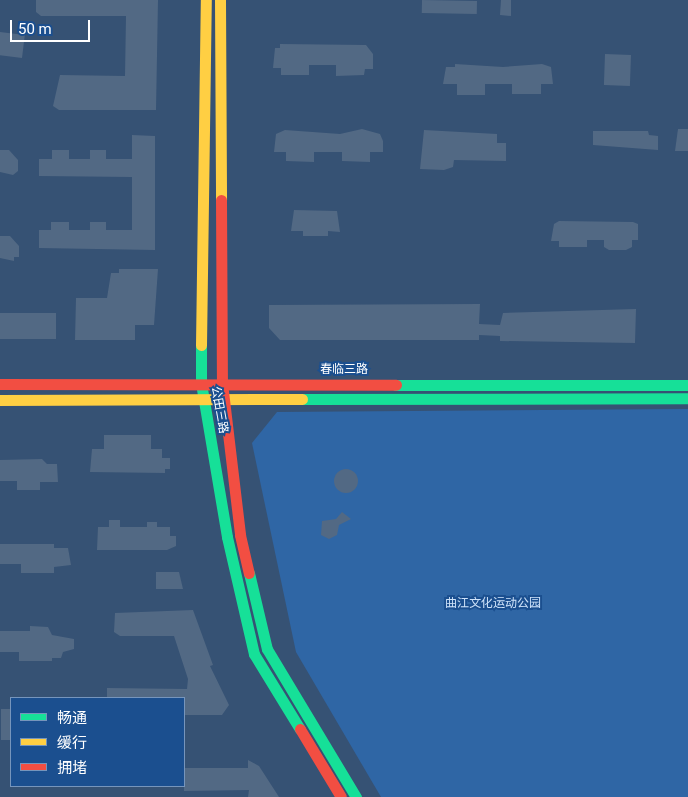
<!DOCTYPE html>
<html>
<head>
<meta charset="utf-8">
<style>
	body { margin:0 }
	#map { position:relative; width:688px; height:797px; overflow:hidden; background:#365274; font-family:Roboto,"Noto Sans SC",sans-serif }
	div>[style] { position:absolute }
	.green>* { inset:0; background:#2f66a5 }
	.building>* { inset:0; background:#526984; transform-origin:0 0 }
	.round { border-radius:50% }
	.fast>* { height:11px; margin:-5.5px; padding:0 5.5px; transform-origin:5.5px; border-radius:5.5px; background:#16e098 }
	.slow>* { height:11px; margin:-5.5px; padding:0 5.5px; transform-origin:5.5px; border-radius:5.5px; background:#ffcf43 }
	.jam>* { height:11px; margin:-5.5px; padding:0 5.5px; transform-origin:5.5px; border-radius:5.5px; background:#f24e42 }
	span { translate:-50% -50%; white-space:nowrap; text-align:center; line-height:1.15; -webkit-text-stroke:4px #1b4f8f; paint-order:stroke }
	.street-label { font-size:12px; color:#fff }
	.park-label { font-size:12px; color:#cfe3fa }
	.legend { position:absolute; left:10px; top:697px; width:175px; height:90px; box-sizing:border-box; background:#1b4f8f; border:1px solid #7695bc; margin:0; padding:6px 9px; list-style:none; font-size:15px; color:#fff }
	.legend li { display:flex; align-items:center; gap:10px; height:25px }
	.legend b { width:25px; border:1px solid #7695bc }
	.scale { position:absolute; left:10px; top:20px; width:80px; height:22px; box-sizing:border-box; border:2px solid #fff; border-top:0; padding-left:6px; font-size:15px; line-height:18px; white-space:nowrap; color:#fff; -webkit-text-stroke:4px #1b4f8f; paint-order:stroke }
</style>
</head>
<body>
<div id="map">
	<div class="green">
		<div style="clip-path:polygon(688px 409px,688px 797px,381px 797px,296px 652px,252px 443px,277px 412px)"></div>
	</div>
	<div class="building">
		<div style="clip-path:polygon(36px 0,158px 0,156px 110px,59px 110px,53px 106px,60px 75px,125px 76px,126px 16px,41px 16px,36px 12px)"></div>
		<div style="left:422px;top:0;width:55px;height:13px;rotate:1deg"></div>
		<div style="clip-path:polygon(501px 0,511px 0,511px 16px,500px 15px)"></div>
		<div style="left:0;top:32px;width:25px;height:23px;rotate:7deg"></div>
		<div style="clip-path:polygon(280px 44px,366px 45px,373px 54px,373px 69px,365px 69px,364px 75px,336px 76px,336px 65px,309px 65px,309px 75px,281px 75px,281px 68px,273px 68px,275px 48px,280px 48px)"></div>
		<div style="left:605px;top:54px;width:26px;height:31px;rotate:2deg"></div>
		<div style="clip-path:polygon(455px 64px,503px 67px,542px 64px,551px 67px,553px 84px,541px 84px,541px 94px,512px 94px,512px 84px,485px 84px,485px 95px,457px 95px,457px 84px,443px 84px,446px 67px,455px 67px)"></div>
		<div style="clip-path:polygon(362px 129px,380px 134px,383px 141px,383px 152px,370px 152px,370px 162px,342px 161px,342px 152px,314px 152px,314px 162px,286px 161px,286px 152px,274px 152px,276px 134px,285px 130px,340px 134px)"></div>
		<div style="clip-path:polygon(678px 129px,688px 129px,688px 151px,675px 151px)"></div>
		<div style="clip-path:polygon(424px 130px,497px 134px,497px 143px,506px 143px,506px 161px,454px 160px,453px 167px,444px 170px,420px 169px)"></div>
		<div style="clip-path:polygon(593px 131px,648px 131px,649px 135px,658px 136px,658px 150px,593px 145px)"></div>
		<div style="clip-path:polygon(132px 135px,155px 136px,155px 250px,39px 248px,39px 230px,51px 230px,51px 222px,69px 222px,69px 230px,90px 230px,90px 222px,106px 222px,106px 230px,132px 230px,132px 177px,39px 176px,39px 159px,52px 159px,52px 150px,69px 150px,69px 159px,90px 159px,90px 150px,106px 150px,106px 159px,132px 159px)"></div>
		<div style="clip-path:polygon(0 150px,9px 150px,18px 160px,18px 171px,13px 175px,0 172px)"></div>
		<div style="clip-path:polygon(294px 210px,337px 211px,340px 232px,328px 231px,328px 236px,303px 236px,303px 231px,291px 231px)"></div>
		<div style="clip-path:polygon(559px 221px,633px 222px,638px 224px,638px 240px,632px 240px,632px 247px,626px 250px,609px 250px,604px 247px,604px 240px,587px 240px,587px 247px,559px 247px,559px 241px,551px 241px,554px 224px)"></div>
		<div style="clip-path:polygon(0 236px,10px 236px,19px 246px,19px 257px,14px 257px,14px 261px,0 258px)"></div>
		<div style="clip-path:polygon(119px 269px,158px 269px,154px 325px,135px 325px,135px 340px,75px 340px,76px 298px,107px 298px,111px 273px,119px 273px)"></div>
		<div style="clip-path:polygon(480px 304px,479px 324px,500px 325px,503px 313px,636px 309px,635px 343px,500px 341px,500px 336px,479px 335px,479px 340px,280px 340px,269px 328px,269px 305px)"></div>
		<div style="left:0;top:313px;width:56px;height:26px"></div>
		<div style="clip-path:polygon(104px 435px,151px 435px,151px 449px,162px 449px,162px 458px,170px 458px,170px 469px,165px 469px,165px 473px,90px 472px,92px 449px,104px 449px)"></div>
		<div style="clip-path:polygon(42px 459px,47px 464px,57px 464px,58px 482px,40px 482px,40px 490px,17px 490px,17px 481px,0 481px,0 460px)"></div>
		<div class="round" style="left:334px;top:469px;width:24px;height:24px"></div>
		<div style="clip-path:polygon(342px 512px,351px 519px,339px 525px,337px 535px,329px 539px,321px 535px,322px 521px,336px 519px)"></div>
		<div style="clip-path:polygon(109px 520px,120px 520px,120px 527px,147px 527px,147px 522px,157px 522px,157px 527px,170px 527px,170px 536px,176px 536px,176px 546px,167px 550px,97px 550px,98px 527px,109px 527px)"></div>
		<div style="clip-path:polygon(0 544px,54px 544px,54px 548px,68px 548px,71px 565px,54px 567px,54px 573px,21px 573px,21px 564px,0 564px)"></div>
		<div style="clip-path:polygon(156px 572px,179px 572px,183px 589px,156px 589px)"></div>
		<div style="clip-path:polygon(193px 610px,213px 665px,210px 666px,229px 705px,222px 715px,184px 715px,184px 698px,107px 698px,107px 688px,187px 689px,188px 679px,174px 636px,120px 636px,114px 632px,115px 613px)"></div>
		<div style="clip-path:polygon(30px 626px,48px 627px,52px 635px,74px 639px,74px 649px,63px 652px,61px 658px,52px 658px,52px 661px,19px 661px,19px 652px,0 652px,0 631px,30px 631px)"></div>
		<div style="left:1px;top:709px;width:10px;height:31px"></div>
		<div style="clip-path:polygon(248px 760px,259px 766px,279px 797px,248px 797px,249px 790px,184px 791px,184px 768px,248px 768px)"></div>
	</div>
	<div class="fast">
		<div style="left:201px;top:345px;width:38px;rotate:90deg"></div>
		<div style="left:201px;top:383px;width:156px;rotate:80.4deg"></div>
		<div style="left:227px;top:537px;width:120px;rotate:77deg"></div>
		<div style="left:254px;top:654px;width:88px;rotate:58.5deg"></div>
		<div style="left:396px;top:385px;width:292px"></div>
		<div style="left:302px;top:399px;width:386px;rotate:-0.1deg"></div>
		<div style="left:249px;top:573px;width:78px;rotate:76.7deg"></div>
		<div style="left:267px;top:649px;width:173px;rotate:59deg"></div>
	</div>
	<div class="slow">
		<div style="left:220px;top:0;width:200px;rotate:89.7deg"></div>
		<div style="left:201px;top:345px;width:345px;rotate:-89.2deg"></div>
		<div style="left:0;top:400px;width:302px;rotate:-0.2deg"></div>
	</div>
	<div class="jam">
		<div style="left:221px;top:200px;width:183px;rotate:89.7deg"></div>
		<div style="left:222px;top:383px;width:153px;rotate:83.2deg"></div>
		<div style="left:240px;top:535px;width:39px;rotate:77deg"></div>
		<div style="left:0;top:384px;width:396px;rotate:0.1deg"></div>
		<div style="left:300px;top:729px;width:79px;rotate:58.9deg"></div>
	</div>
	<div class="street-label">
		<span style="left:344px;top:370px">春临三路</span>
		<span style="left:219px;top:410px;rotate:80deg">公田三路</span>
	</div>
	<div class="park-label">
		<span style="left:493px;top:604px">曲江文化运动公园</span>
	</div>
	<ul class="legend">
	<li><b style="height:6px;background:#16e098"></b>畅通</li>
	<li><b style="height:6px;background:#ffcf43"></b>缓行</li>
	<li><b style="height:6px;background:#f24e42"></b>拥堵</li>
	</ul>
	<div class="scale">50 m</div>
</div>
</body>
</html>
